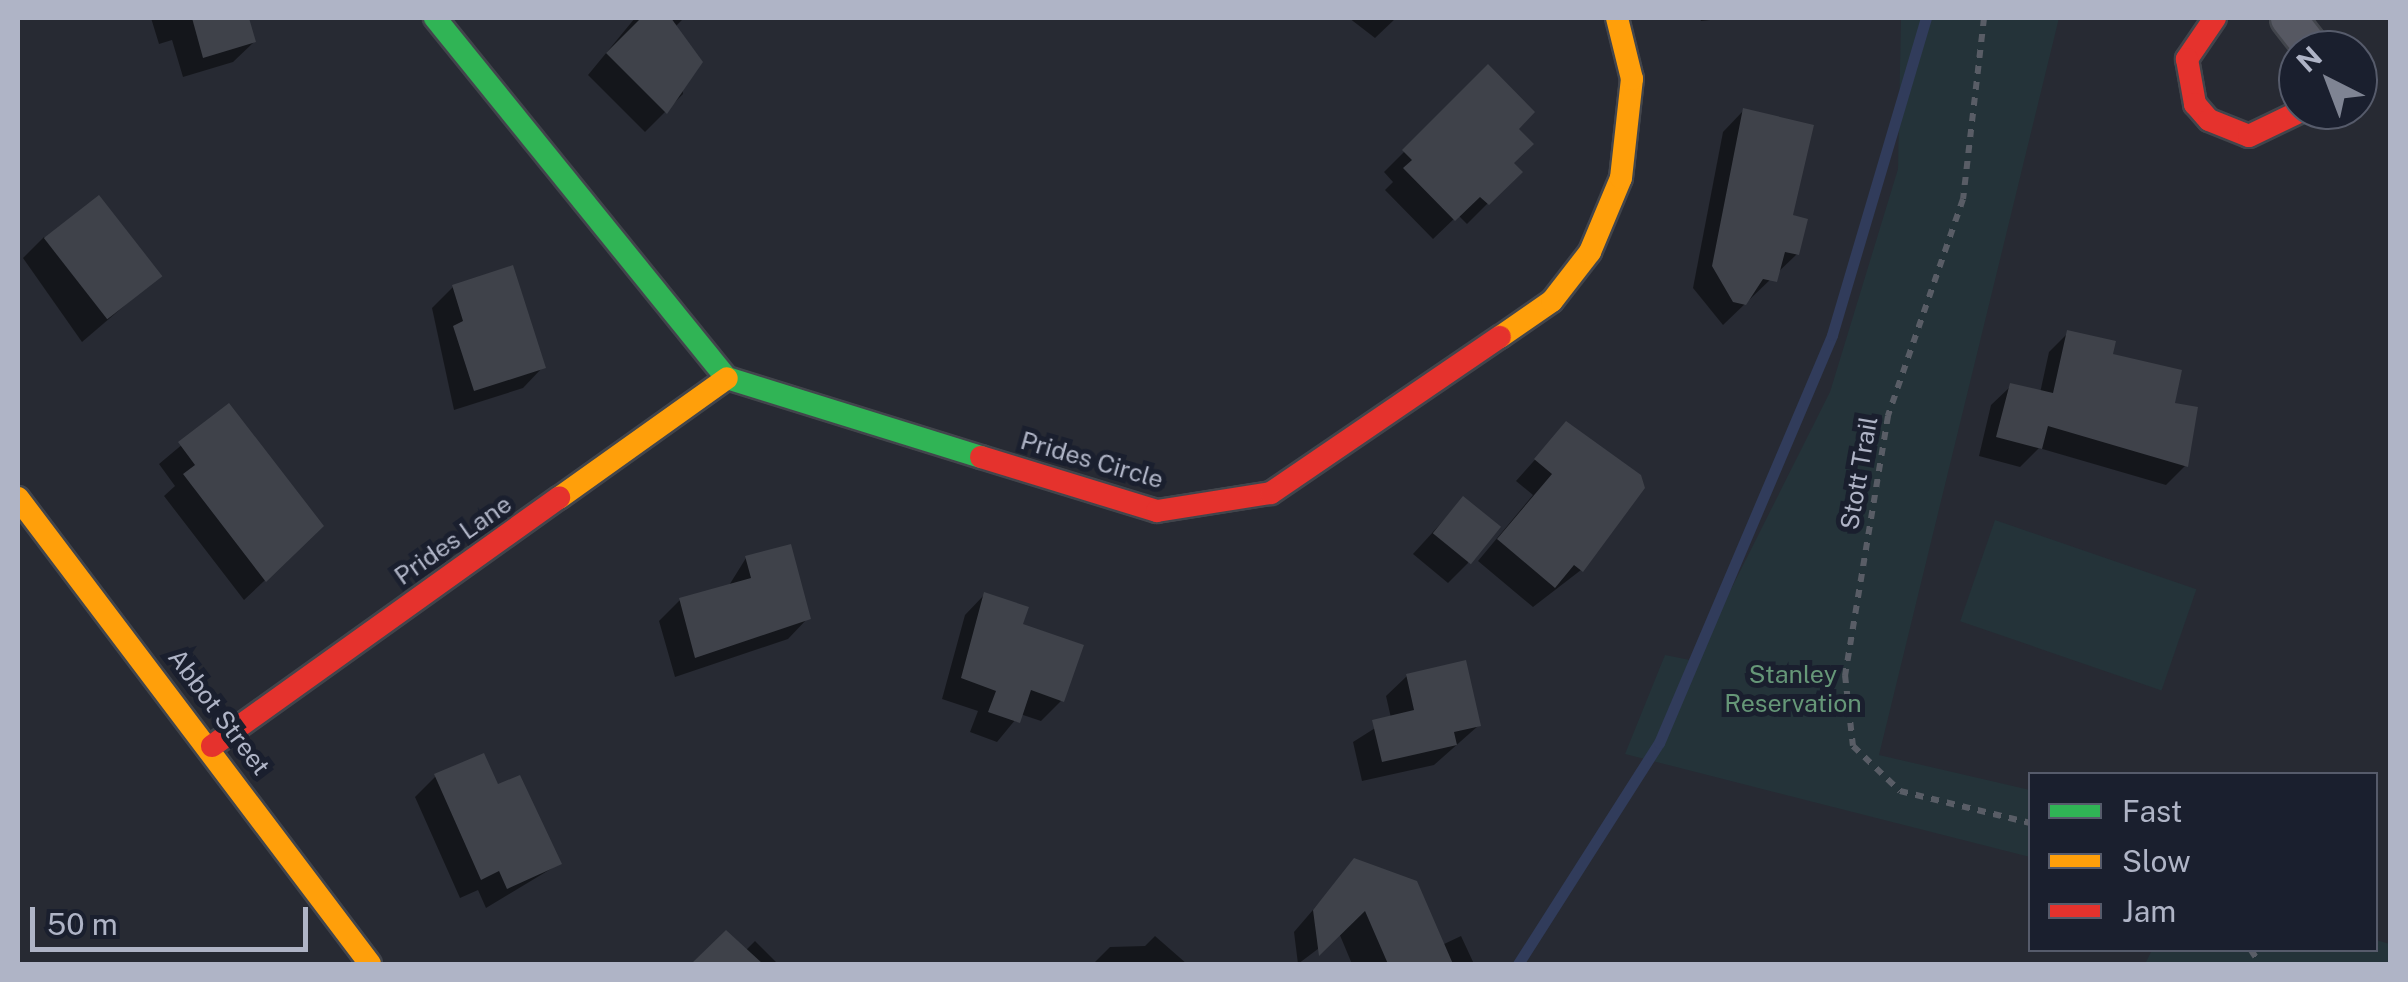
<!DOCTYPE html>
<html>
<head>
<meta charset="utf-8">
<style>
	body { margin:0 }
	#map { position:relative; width:2408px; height:982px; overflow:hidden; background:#272a33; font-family:"Public Sans",sans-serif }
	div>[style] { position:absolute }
	.green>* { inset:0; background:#243339; transform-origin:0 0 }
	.shadow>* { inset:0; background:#0007 }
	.stream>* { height:11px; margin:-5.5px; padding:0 5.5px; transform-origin:5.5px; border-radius:5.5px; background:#313c5b }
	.building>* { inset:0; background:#3f424a; transform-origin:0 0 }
	.path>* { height:6px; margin-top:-3px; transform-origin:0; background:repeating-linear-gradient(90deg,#595d66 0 8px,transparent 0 16px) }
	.roads { filter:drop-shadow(2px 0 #42454c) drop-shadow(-2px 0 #42454c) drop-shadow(0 2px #42454c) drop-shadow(0 -2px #42454c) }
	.street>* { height:35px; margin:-17.5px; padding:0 17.5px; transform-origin:17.5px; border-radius:17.5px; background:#565862 }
	.fast>* { height:22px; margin:-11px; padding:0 11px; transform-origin:11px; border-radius:11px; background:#30b455 }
	.slow>* { height:22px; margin:-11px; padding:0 11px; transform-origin:11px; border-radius:11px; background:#ff9f0a }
	.jam>* { height:22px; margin:-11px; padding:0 11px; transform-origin:11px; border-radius:11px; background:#e5322d }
	span { translate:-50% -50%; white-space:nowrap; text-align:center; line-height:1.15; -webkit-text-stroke:10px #1a1f2e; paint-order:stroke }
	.street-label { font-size:25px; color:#afb4c6 }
	.park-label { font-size:25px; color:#669778 }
	.frame { position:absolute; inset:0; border:20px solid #afb4c6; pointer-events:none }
	.legend { position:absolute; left:2028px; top:772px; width:350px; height:180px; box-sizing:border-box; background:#1a1f2e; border:2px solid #565b6b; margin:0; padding:12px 18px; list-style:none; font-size:30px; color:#afb4c6 }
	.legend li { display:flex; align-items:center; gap:20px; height:50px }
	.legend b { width:50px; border:2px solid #565b6b }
	.north { position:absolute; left:2278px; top:30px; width:100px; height:100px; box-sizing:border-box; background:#1a1f2e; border:2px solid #565b6b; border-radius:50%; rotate:318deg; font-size:28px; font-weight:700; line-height:40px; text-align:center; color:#afb4c6 }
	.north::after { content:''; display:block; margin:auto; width:35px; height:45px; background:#7f8493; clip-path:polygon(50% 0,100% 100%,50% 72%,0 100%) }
	.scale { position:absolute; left:30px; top:907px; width:278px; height:45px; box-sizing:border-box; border:5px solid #afb4c6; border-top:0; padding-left:12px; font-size:30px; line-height:35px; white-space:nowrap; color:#afb4c6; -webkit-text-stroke:8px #1a1f2e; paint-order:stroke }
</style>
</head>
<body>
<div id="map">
	<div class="green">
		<div style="clip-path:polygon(1901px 18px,2059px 18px,1879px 755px,2030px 790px,2030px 857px,1625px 754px,1665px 655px,1695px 661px,1830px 392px,1898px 169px)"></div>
		<div style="left:1995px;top:520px;width:213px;height:107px;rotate:19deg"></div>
		<div style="clip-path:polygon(2376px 940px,2390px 944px,2390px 964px,2145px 964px,2152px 950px,2376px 950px)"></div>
	</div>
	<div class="shadow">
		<div style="clip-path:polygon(151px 18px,247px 18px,254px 42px,233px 62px,183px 77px,172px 40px,159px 44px)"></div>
		<div style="clip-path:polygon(635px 18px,684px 18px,676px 26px,683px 94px,645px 132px,588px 75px)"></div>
		<div style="clip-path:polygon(1349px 18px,1396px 18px,1375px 38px)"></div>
		<div style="clip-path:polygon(1700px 18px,1729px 18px,1701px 21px)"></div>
		<div style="clip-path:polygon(1488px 68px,1516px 129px,1510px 164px,1519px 172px,1467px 224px,1458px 215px,1433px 239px,1385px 190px,1393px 182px,1384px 172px)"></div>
		<div style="clip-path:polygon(1743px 111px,1797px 254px,1723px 325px,1693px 288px,1723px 132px)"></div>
		<div style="clip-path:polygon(44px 237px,159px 276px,82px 342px,23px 258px)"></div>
		<div style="clip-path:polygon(453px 287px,543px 367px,523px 388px,454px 410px,432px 308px)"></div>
		<div style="clip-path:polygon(2068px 333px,2172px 405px,2185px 466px,2166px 485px,2039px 448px,2020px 467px,1979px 456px,1991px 405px,2011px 386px,2040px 393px,2049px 352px)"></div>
		<div style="clip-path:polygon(228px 406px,300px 547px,244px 600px,164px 496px,175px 486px,159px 464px)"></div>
		<div style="clip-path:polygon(1566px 425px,1581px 570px,1533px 607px,1478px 561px,1533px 495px,1516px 481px)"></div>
		<div style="clip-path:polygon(1463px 499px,1468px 563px,1448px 583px,1413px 554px)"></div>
		<div style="clip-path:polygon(746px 558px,808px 618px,788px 639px,675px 677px,659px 621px,680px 600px,728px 587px)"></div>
		<div style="clip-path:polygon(985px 594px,1019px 625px,1062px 700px,1041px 721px,1020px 714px,997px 742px,970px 732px,978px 711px,942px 699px,965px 615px)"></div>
		<div style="clip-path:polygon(1407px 676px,1478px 726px,1434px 765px,1362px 781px,1353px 742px,1391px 718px,1386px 696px)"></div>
		<div style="clip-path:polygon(436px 776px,497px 788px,559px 864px,486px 908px,478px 890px,460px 898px,415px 797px)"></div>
		<div style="clip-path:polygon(1355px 861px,1442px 945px,1461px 936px,1474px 964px,1352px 964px,1339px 933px,1298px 964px,1294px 932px)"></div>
		<div style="clip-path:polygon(726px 933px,745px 951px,755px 941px,778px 964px,695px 964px)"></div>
		<div style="clip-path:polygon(1155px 936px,1187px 964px,1093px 964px,1110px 947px,1145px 946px)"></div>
	</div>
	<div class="stream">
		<div style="left:1518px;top:964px;width:262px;rotate:-57.5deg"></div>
		<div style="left:1659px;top:743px;width:443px;rotate:-67deg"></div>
		<div style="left:1832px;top:335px;width:331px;rotate:-73.5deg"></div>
	</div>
	<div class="building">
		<div style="clip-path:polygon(192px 18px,249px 18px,256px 42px,203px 58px)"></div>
		<div style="clip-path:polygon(641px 18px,671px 18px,703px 62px,667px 114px,606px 53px)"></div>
		<div style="clip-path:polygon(1488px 64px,1535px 112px,1519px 129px,1534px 144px,1514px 163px,1523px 172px,1489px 205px,1480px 197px,1455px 221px,1403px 168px,1412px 160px,1402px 150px)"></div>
		<div style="clip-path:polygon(1743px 108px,1814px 125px,1793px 215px,1808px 219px,1799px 255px,1785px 252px,1777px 282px,1763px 279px,1746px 305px,1733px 302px,1712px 266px)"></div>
		<div style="left:99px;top:195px;width:103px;height:70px;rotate:52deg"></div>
		<div style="clip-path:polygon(513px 265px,546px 368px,474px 391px,453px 326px,463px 321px,452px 285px)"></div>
		<div style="clip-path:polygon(2067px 330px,2116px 341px,2113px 354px,2182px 370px,2175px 403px,2198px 407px,2188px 467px,2048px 426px,2042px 449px,1996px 437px,2010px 383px,2053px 393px)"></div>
		<div style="clip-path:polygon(229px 403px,324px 526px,266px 582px,183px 474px,195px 465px,178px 442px)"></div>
		<div style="clip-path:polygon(1566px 421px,1641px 475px,1645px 488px,1583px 572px,1574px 565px,1555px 588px,1497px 539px,1552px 474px,1534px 459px)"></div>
		<div style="left:1463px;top:496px;width:49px;height:48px;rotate:39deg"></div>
		<div style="clip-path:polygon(791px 544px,811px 619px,695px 658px,679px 598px,751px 578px,745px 556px)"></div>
		<div style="clip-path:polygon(984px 592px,1029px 607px,1023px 624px,1084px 645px,1064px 702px,1031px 690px,1020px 723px,988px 712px,996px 691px,961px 678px)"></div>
		<div style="clip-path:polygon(1466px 660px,1481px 726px,1454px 732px,1457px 745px,1382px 762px,1372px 720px,1414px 710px,1406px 674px)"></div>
		<div style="clip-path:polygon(484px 753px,498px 784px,520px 775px,562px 864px,507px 889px,499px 871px,481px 880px,434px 774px)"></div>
		<div style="clip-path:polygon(1354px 858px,1417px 881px,1453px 964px,1388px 964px,1365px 911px,1319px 956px,1313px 910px)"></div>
		<div style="clip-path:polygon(726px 930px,763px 964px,691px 964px)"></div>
	</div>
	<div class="path">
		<div style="left:1984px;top:18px;width:182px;rotate:96.6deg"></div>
		<div style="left:1963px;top:199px;width:230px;rotate:109.1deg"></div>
		<div style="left:1888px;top:416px;width:263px;rotate:99.4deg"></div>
		<div style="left:1845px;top:675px;width:71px;rotate:83.6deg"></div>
		<div style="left:1853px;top:746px;width:65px;rotate:43.8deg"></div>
		<div style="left:1900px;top:791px;width:134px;rotate:13.8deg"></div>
		<div style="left:2251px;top:950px;width:17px;rotate:57deg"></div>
	</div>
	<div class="roads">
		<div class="street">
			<div style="left:2288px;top:18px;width:41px;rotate:52deg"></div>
		</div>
		<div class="fast">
			<div style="left:435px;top:18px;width:464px;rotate:51deg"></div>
			<div style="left:727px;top:378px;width:266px;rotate:17.3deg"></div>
		</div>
		<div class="slow">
			<div style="left:1500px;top:337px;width:63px;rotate:-34.7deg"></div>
			<div style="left:1552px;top:301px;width:62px;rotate:-52.2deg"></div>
			<div style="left:1590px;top:252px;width:80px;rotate:-67.3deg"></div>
			<div style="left:1621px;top:178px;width:100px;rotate:-83.7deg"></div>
			<div style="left:1632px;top:79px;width:63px;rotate:-103.8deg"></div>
			<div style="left:18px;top:498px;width:584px;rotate:52.93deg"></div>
			<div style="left:559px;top:498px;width:206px;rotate:-35.5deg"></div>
		</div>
		<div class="jam">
			<div style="left:2215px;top:18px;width:50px;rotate:124.3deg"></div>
			<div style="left:2187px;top:59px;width:46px;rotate:79.9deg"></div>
			<div style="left:2195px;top:104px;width:21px;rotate:49deg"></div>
			<div style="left:2209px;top:120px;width:43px;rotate:21.8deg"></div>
			<div style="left:2249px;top:136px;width:60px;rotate:-25.7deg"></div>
			<div style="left:981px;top:457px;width:184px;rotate:17.1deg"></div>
			<div style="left:1157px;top:511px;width:115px;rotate:-9deg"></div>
			<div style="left:1271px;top:493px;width:277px;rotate:-34.3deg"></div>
			<div style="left:212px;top:746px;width:427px;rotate:-35.6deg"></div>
		</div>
	</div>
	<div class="street-label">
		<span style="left:1092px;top:460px;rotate:16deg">Prides Circle</span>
		<span style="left:1859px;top:473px;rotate:-80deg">Stott Trail</span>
		<span style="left:453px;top:540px;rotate:-35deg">Prides Lane</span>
		<span style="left:219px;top:712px;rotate:53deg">Abbot Street</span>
	</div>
	<div class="park-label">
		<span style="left:1793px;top:689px">Stanley<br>Reservation</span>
	</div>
	<div class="frame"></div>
	<ul class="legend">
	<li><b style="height:12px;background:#30b455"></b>Fast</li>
	<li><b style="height:12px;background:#ff9f0a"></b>Slow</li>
	<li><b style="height:12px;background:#e5322d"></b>Jam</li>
	</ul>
	<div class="north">N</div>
	<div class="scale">50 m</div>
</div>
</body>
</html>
